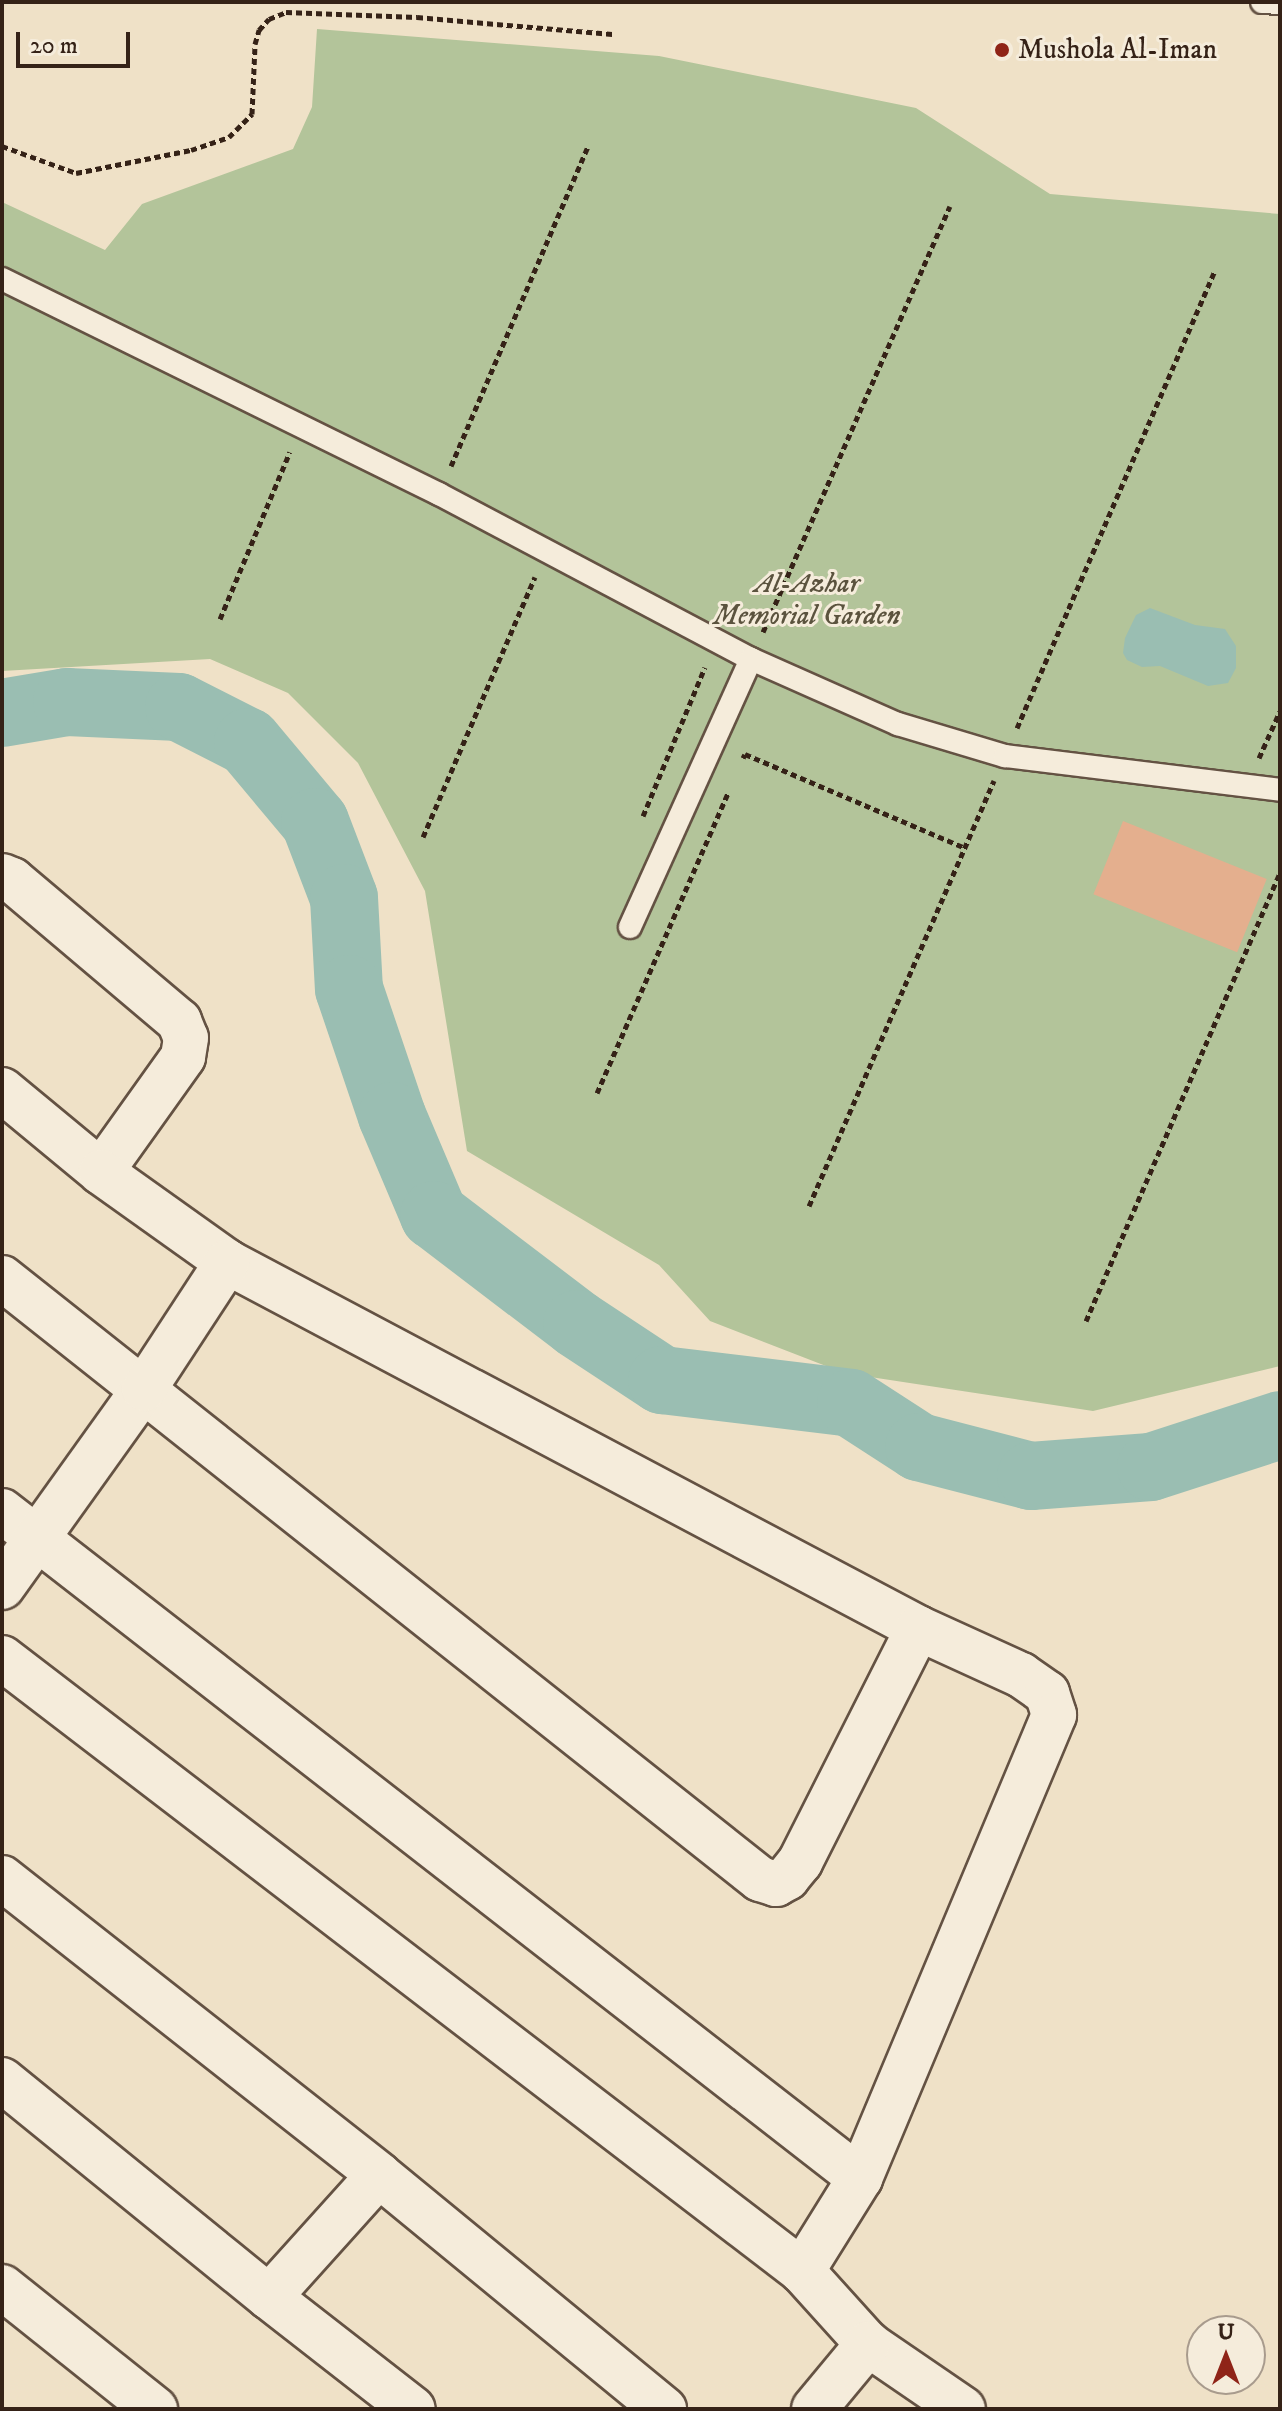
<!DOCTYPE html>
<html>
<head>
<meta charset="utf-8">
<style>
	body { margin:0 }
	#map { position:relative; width:1282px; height:2411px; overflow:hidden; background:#efe1c7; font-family:"IM FELL DW Pica",serif }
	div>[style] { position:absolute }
	.green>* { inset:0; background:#b3c49a }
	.water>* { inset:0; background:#9abeb2 }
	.river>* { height:68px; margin:-34px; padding:0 34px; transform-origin:34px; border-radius:34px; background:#9abeb2 }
	.building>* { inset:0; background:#e4af8e; transform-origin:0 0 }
	.path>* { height:5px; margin-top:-2.5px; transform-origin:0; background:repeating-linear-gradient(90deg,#352217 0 6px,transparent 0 10px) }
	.roads { filter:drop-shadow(2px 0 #645243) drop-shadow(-2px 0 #645243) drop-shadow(0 2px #645243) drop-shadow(0 -2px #645243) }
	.lane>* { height:22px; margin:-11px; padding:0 11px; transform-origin:11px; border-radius:11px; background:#f5ecdb }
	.street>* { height:44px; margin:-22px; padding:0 22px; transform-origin:22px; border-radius:22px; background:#f5ecdb }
	.dots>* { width:22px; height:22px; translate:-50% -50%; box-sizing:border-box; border:4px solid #f5ecdb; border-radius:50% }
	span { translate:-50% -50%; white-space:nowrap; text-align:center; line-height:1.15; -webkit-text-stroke:6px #f5ecdb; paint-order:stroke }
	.poi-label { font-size:28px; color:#352217 }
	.left { translate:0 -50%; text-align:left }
	.park-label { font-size:28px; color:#5b533e; font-style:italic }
	.frame { position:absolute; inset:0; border:4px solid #352217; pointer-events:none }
	.north { position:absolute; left:1186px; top:2315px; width:80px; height:80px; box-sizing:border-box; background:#f5ecdb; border:2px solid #a89b8d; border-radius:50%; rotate:0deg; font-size:22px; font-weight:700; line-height:32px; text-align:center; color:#352217 }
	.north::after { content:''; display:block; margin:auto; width:28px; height:36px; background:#8f2418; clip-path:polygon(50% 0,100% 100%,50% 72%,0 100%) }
	.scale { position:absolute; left:16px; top:32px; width:114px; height:36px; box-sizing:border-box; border:4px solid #352217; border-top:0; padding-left:10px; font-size:24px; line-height:28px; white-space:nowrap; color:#352217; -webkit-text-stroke:6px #f5ecdb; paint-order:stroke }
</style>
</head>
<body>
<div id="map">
	<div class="green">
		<div style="clip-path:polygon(317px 29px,659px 56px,916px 108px,1050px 194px,1280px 214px,1280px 1366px,1093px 1411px,844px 1373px,710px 1321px,659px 1265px,467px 1151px,425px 891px,358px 763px,288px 693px,210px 659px,2px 671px,2px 202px,105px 250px,142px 204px,293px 149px,312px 107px)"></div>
	</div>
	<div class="water">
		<div style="clip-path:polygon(1150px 608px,1195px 625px,1225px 629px,1236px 646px,1236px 668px,1228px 683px,1208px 686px,1160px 666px,1142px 667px,1127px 660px,1123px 653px,1125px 638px,1136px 615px)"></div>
	</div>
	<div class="river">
		<div style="left:2px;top:713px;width:66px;rotate:-9.6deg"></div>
		<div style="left:67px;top:702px;width:112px;rotate:2.6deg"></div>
		<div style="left:179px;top:707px;width:77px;rotate:26.9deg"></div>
		<div style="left:248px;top:742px;width:104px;rotate:50.1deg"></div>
		<div style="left:315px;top:822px;width:81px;rotate:69.1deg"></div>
		<div style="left:344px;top:898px;width:91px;rotate:86.9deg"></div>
		<div style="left:349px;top:989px;width:134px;rotate:71.3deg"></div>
		<div style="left:392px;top:1116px;width:108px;rotate:67deg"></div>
		<div style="left:434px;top:1215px;width:180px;rotate:37.3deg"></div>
		<div style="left:577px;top:1324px;width:102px;rotate:33.4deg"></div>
		<div style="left:662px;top:1380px;width:190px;rotate:6.9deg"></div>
		<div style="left:851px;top:1403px;width:81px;rotate:32.9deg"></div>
		<div style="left:919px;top:1447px;width:116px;rotate:14.5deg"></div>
		<div style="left:1031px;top:1476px;width:120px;rotate:-4.3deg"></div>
		<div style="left:1151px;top:1467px;width:136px;rotate:-18deg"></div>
	</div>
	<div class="building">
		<div style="left:1123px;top:821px;width:155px;height:79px;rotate:22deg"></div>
	</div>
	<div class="path">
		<div style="left:2px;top:146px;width:79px;rotate:20deg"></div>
		<div style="left:76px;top:173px;width:117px;rotate:-11.3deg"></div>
		<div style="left:191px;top:150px;width:40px;rotate:-18.9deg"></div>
		<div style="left:229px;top:137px;width:33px;rotate:-45deg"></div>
		<div style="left:252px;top:114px;width:70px;rotate:-87.5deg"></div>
		<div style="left:255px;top:44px;width:15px;rotate:-74deg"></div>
		<div style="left:259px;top:30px;width:15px;rotate:-48deg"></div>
		<div style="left:269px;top:19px;width:18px;rotate:-22deg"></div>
		<div style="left:286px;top:12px;width:131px;rotate:2.2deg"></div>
		<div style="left:417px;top:17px;width:196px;rotate:5deg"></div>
		<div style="left:451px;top:466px;width:347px;rotate:-66.8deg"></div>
		<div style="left:220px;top:619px;width:181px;rotate:-67.3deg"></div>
		<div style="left:763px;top:632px;width:465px;rotate:-66.3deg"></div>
		<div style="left:1017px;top:728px;width:499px;rotate:-66.6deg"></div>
		<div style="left:743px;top:758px;width:4px;rotate:-63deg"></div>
		<div style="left:745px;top:754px;width:239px;rotate:23.1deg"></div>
		<div style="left:1259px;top:758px;width:51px;rotate:-65.9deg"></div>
		<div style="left:643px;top:816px;width:161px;rotate:-67.4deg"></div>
		<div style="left:423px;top:837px;width:283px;rotate:-66.7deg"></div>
		<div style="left:597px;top:1093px;width:327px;rotate:-66.4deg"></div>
		<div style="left:809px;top:1206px;width:464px;rotate:-66.5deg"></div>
		<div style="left:1086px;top:1321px;width:489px;rotate:-66.6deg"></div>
	</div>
	<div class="roads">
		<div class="lane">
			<div style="left:1262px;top:2px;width:18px;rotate:3deg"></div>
			<div style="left:2px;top:279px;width:487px;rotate:26.2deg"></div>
			<div style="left:439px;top:494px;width:353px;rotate:27.9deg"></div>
			<div style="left:751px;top:659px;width:161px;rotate:23.9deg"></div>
			<div style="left:898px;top:724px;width:112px;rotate:16.7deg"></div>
			<div style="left:1005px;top:756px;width:277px;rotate:7deg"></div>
			<div style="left:630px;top:927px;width:294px;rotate:-65.7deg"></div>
		</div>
		<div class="street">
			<div style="left:2px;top:876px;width:11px;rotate:22deg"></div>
			<div style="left:12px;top:880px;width:219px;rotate:40.2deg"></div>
			<div style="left:179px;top:1021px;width:18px;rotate:68deg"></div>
			<div style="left:186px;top:1038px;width:19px;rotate:99deg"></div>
			<div style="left:183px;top:1057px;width:141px;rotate:125.5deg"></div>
			<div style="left:2px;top:1090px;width:129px;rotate:39.6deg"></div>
			<div style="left:101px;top:1172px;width:155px;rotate:35.5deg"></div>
			<div style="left:227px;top:1262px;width:782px;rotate:27.91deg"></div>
			<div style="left:918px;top:1628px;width:113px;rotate:24.5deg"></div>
			<div style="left:1021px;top:1675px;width:32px;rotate:35deg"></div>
			<div style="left:1047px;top:1693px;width:23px;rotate:72deg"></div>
			<div style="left:1054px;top:1715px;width:502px;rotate:112.73deg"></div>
			<div style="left:860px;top:2178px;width:110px;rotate:121.9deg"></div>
			<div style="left:802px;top:2271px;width:98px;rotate:47.9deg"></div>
			<div style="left:868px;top:2344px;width:115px;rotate:34.4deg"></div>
			<div style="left:2px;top:1278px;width:967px;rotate:38.41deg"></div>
			<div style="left:760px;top:1879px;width:17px;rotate:17deg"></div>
			<div style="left:776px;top:1884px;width:13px;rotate:-29deg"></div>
			<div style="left:787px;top:1878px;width:21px;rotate:-51deg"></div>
			<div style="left:800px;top:1862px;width:262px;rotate:-63.2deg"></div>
			<div style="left:2px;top:1511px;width:1087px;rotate:37.86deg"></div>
			<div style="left:2px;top:1587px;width:244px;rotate:-54.4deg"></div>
			<div style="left:144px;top:1389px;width:152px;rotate:-56.8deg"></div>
			<div style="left:2px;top:1658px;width:1008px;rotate:37.46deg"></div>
			<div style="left:2px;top:1878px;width:480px;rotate:38.2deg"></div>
			<div style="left:379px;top:2175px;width:369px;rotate:39.4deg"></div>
			<div style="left:2px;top:2080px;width:344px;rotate:39.1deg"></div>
			<div style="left:269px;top:2297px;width:182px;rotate:37.9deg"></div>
			<div style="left:2px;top:2287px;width:196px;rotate:38.6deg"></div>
			<div style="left:269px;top:2297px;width:164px;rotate:-48deg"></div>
			<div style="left:814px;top:2409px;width:85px;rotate:-50.3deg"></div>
		</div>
	</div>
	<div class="dots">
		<div style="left:1002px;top:50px;background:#8f2418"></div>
	</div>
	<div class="poi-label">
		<span class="left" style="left:1018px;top:50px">Mushola Al-Iman</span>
	</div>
	<div class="park-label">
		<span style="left:807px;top:600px">Al-Azhar<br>Memorial Garden</span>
	</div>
	<div class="frame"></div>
	<div class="north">U</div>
	<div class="scale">20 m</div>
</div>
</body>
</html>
